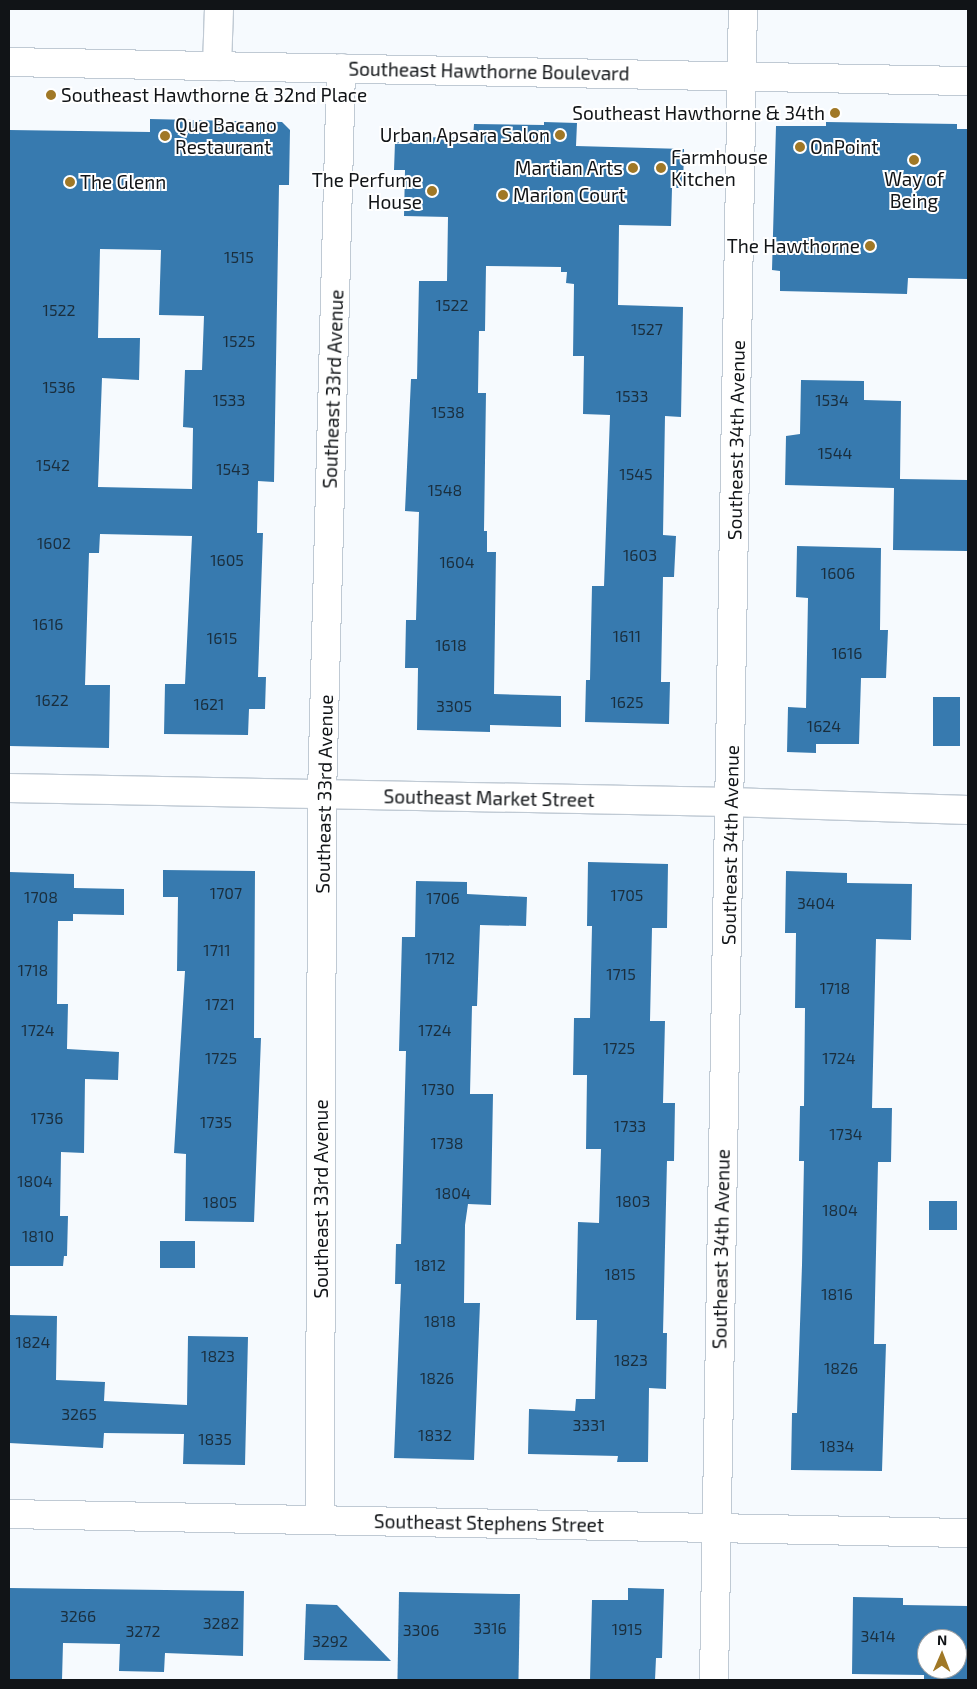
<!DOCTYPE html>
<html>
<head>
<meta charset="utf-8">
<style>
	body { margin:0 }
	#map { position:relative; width:977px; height:1689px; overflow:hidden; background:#f6fafe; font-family:"Exo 2",sans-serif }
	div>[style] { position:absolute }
	.building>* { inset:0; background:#377aaf; transform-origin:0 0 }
	.roads { filter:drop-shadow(1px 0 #c0cad4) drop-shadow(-1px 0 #c0cad4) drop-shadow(0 1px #c0cad4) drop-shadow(0 -1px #c0cad4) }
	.street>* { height:28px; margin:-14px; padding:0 14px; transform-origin:14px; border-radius:14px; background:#fff }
	.secondary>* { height:28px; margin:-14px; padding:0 14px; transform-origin:14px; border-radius:14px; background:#fff }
	.dots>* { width:14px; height:14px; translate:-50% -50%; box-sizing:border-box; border:2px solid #fff; border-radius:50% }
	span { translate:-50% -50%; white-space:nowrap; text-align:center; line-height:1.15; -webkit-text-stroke:4px #fff; paint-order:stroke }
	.number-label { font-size:16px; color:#1a2e3d }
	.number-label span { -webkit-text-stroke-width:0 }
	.street-label { font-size:19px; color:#111417 }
	.poi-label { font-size:19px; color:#111417 }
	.left { translate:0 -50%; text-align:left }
	.right { translate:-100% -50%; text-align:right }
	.frame { position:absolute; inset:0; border:10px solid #111417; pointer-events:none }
	.north { position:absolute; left:917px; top:1629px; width:50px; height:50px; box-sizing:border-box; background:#fff; border:1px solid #a0a1a2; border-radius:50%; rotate:1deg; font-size:14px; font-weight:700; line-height:20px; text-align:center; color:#111417 }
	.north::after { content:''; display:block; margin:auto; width:18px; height:22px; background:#a07826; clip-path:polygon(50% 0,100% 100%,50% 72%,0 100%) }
</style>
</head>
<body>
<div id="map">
	<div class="building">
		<div style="clip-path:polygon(evenodd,150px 119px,282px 122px,290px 130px,289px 185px,279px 185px,274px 482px,258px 481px,257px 533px,263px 533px,258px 677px,266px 677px,265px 709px,249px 709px,248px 735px,164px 734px,165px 684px,185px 684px,192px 536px,100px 534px,99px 553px,89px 553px,85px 685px,110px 685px,109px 748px,9px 746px,9px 130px,150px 132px,150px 119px,100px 249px,161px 250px,159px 315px,204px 316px,202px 370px,185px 370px,183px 427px,193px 428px,192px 489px,98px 487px,102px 378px,139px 380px,140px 338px,98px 338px,100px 249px)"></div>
		<div style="clip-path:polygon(544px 122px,577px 123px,576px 146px,684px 149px,683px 188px,672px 188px,671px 226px,619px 225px,618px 305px,683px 307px,681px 417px,665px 416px,663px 535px,676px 536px,674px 577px,663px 577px,661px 682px,670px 682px,669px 724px,585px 722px,586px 680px,590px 680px,592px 586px,604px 586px,610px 415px,583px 414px,584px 356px,573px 356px,574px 284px,566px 283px,567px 272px,561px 272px,561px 267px,486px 266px,485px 331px,479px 331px,478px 393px,486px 393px,484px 531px,487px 531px,487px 552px,496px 552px,494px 694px,561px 696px,561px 727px,490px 725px,490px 732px,417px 730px,418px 668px,405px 668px,406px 620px,416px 620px,419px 512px,405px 511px,411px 379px,417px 379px,419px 281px,447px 281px,448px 217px,404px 216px,405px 170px,394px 170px,395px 142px,418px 142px,418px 137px,473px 138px,474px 124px,544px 125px)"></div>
		<div style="clip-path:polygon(826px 122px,957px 124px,957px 129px,968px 129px,968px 279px,908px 278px,907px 294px,780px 291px,780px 271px,772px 270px,776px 126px,826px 126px)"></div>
		<div style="clip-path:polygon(801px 380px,864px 381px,864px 400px,901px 401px,900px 479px,968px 480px,967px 551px,893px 550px,894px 488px,785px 485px,786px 436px,800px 434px)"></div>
		<div style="clip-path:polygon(797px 546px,881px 548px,880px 630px,888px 630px,886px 678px,861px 678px,859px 744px,816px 744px,816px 753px,787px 752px,788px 707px,806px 708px,808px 598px,796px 597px)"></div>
		<div style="left:933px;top:697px;width:27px;height:49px"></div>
		<div style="clip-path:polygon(588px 862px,668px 864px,667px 928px,652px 928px,650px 1021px,665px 1021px,663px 1103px,675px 1103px,674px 1161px,667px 1161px,663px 1333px,667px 1333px,666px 1389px,649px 1388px,648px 1462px,617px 1462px,618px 1456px,528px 1454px,529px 1409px,575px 1411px,576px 1399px,595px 1399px,597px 1320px,576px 1320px,578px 1222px,599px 1223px,601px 1149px,586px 1149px,587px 1075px,573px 1075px,574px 1018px,590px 1018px,592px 926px,587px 926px)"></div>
		<div style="clip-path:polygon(163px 870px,255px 871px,254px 1038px,261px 1038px,254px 1222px,185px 1221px,186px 1154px,174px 1153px,185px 971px,177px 971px,178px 897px,163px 897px)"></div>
		<div style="clip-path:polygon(786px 871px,847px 873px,847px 883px,912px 884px,911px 940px,876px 939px,872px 1108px,892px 1108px,891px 1162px,878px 1162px,874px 1344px,886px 1344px,882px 1471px,791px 1470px,792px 1413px,797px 1413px,802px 1265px,804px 1161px,799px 1161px,800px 1106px,804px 1106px,805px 1008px,795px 1008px,796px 933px,785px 933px)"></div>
		<div style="clip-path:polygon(9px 872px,74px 874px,74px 888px,124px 889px,124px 915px,73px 914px,73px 921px,58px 921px,57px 1004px,68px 1004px,67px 1049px,119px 1052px,118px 1080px,85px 1079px,84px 1153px,61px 1152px,60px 1216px,68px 1216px,67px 1256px,64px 1256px,63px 1266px,9px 1266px)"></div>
		<div style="clip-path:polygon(416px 881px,467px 882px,467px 894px,527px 897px,526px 926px,480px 925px,477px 1006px,472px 1006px,470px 1094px,493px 1094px,491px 1205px,468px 1204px,465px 1225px,464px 1303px,480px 1303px,474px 1460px,394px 1458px,401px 1284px,395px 1284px,396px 1244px,401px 1244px,406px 1051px,399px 1051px,402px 937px,415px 937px)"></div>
		<div style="left:929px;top:1201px;width:28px;height:29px"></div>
		<div style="left:160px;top:1241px;width:35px;height:27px"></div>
		<div style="clip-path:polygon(9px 1315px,57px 1316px,56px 1380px,105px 1382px,104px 1401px,187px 1405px,188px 1336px,248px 1337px,245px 1465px,183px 1464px,184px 1434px,104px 1433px,103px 1448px,9px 1443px)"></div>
		<div style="clip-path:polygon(9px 1588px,244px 1591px,243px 1656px,165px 1653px,164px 1672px,119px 1671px,120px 1644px,63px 1643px,62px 1680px,9px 1680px)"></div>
		<div style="clip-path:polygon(628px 1588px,664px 1589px,662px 1658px,656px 1658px,655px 1680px,590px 1680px,592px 1600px,628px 1600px)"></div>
		<div style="left:399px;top:1592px;width:121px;height:88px;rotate:1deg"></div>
		<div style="clip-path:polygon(evenodd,853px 1597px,903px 1598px,903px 1605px,968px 1606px,968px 1680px,924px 1680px,924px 1675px,852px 1674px,853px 1597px,927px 1639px,957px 1639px,957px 1669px,927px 1669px,927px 1639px)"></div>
		<div style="clip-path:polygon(306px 1604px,337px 1605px,391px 1661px,304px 1660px)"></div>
	</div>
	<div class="roads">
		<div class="street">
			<div style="left:217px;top:66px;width:57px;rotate:-88deg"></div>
			<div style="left:9px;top:788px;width:721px;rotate:1.11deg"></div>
			<div style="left:730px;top:802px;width:238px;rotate:1.9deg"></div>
			<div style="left:9px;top:1514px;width:959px;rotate:1.14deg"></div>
			<div style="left:320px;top:1519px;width:724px;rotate:-89.84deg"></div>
			<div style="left:322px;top:795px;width:727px;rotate:-88.5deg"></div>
			<div style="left:714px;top:1680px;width:1671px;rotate:-89.01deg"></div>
		</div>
		<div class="secondary">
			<div style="left:9px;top:62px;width:959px;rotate:1.14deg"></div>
		</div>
	</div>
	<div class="dots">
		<div style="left:51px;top:95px;background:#a07826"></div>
		<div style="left:835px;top:113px;background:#a07826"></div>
		<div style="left:560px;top:135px;background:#a07826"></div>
		<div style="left:165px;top:136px;background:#a07826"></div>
		<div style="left:800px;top:147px;background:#a07826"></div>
		<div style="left:914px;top:160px;background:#a07826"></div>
		<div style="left:633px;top:168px;background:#a07826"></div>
		<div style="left:661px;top:168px;background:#a07826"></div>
		<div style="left:70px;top:182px;background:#a07826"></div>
		<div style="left:432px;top:191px;background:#a07826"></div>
		<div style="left:503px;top:195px;background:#a07826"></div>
		<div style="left:870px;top:246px;background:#a07826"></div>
	</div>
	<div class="number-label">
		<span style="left:239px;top:257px">1515</span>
		<span style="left:452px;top:305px">1522</span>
		<span style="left:59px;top:310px">1522</span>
		<span style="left:647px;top:329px">1527</span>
		<span style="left:239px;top:341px">1525</span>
		<span style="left:59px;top:387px">1536</span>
		<span style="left:632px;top:396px">1533</span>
		<span style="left:229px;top:400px">1533</span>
		<span style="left:832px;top:400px">1534</span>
		<span style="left:448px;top:412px">1538</span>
		<span style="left:835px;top:453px">1544</span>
		<span style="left:53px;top:465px">1542</span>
		<span style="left:233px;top:469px">1543</span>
		<span style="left:636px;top:474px">1545</span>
		<span style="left:445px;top:490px">1548</span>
		<span style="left:54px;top:543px">1602</span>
		<span style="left:640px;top:555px">1603</span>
		<span style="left:227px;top:560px">1605</span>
		<span style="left:457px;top:562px">1604</span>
		<span style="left:838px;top:573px">1606</span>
		<span style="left:48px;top:624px">1616</span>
		<span style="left:627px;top:636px">1611</span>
		<span style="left:222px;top:638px">1615</span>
		<span style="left:451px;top:645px">1618</span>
		<span style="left:847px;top:653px">1616</span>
		<span style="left:52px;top:700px">1622</span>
		<span style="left:627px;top:702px">1625</span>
		<span style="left:209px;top:704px">1621</span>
		<span style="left:454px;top:706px">3305</span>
		<span style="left:824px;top:726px">1624</span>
		<span style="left:226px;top:893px">1707</span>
		<span style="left:627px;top:895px">1705</span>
		<span style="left:41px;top:897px">1708</span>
		<span style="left:443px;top:898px">1706</span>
		<span style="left:816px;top:903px">3404</span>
		<span style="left:217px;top:950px">1711</span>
		<span style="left:440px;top:958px">1712</span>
		<span style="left:33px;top:970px">1718</span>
		<span style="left:621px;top:974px">1715</span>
		<span style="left:835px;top:988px">1718</span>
		<span style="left:220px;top:1004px">1721</span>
		<span style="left:38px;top:1030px">1724</span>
		<span style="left:435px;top:1030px">1724</span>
		<span style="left:619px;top:1048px">1725</span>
		<span style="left:221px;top:1058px">1725</span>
		<span style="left:839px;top:1058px">1724</span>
		<span style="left:438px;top:1089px">1730</span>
		<span style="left:47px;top:1118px">1736</span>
		<span style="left:216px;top:1122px">1735</span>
		<span style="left:630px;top:1126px">1733</span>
		<span style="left:846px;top:1134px">1734</span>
		<span style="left:447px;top:1143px">1738</span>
		<span style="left:35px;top:1181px">1804</span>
		<span style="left:453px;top:1193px">1804</span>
		<span style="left:633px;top:1201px">1803</span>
		<span style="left:220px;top:1202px">1805</span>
		<span style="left:840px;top:1210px">1804</span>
		<span style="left:38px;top:1236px">1810</span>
		<span style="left:430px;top:1265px">1812</span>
		<span style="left:620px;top:1274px">1815</span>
		<span style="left:837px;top:1294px">1816</span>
		<span style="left:440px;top:1321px">1818</span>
		<span style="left:33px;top:1342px">1824</span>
		<span style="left:218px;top:1356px">1823</span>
		<span style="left:631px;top:1360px">1823</span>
		<span style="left:841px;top:1368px">1826</span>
		<span style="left:437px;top:1378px">1826</span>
		<span style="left:79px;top:1414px">3265</span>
		<span style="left:589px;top:1425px">3331</span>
		<span style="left:435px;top:1435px">1832</span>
		<span style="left:215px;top:1439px">1835</span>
		<span style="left:837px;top:1446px">1834</span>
		<span style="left:78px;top:1616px">3266</span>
		<span style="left:221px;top:1623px">3282</span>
		<span style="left:490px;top:1628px">3316</span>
		<span style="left:627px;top:1629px">1915</span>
		<span style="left:421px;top:1630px">3306</span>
		<span style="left:143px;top:1631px">3272</span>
		<span style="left:878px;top:1636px">3414</span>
		<span style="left:330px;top:1641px">3292</span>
	</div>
	<div class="street-label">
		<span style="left:489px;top:71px;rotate:1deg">Southeast Hawthorne Boulevard</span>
		<span style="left:333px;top:389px;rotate:-88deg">Southeast 33rd Avenue</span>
		<span style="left:736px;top:440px;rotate:-89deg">Southeast 34th Avenue</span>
		<span style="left:324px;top:794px;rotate:-89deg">Southeast 33rd Avenue</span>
		<span style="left:489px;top:798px;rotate:1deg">Southeast Market Street</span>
		<span style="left:730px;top:845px;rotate:-89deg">Southeast 34th Avenue</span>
		<span style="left:321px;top:1199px;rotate:-90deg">Southeast 33rd Avenue</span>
		<span style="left:721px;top:1249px;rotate:-89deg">Southeast 34th Avenue</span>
		<span style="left:489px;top:1523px;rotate:1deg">Southeast Stephens Street</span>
	</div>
	<div class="poi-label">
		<span class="left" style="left:61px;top:95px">Southeast Hawthorne &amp; 32nd Place</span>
		<span class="right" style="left:825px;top:113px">Southeast Hawthorne &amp; 34th</span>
		<span class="left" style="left:175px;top:136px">Que Bacano<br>Restaurant</span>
		<span class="right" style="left:550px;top:135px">Urban Apsara Salon</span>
		<span class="left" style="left:810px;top:147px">OnPoint</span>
		<span class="left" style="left:671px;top:168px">Farmhouse<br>Kitchen</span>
		<span class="right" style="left:623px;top:168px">Martian Arts</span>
		<span style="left:914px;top:190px">Way of<br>Being</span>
		<span class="right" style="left:422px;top:191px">The Perfume<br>House</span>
		<span class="left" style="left:80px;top:182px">The Glenn</span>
		<span class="left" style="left:513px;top:195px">Marion Court</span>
		<span class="right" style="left:860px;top:246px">The Hawthorne</span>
	</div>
	<div class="frame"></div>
	<div class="north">N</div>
</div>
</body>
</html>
